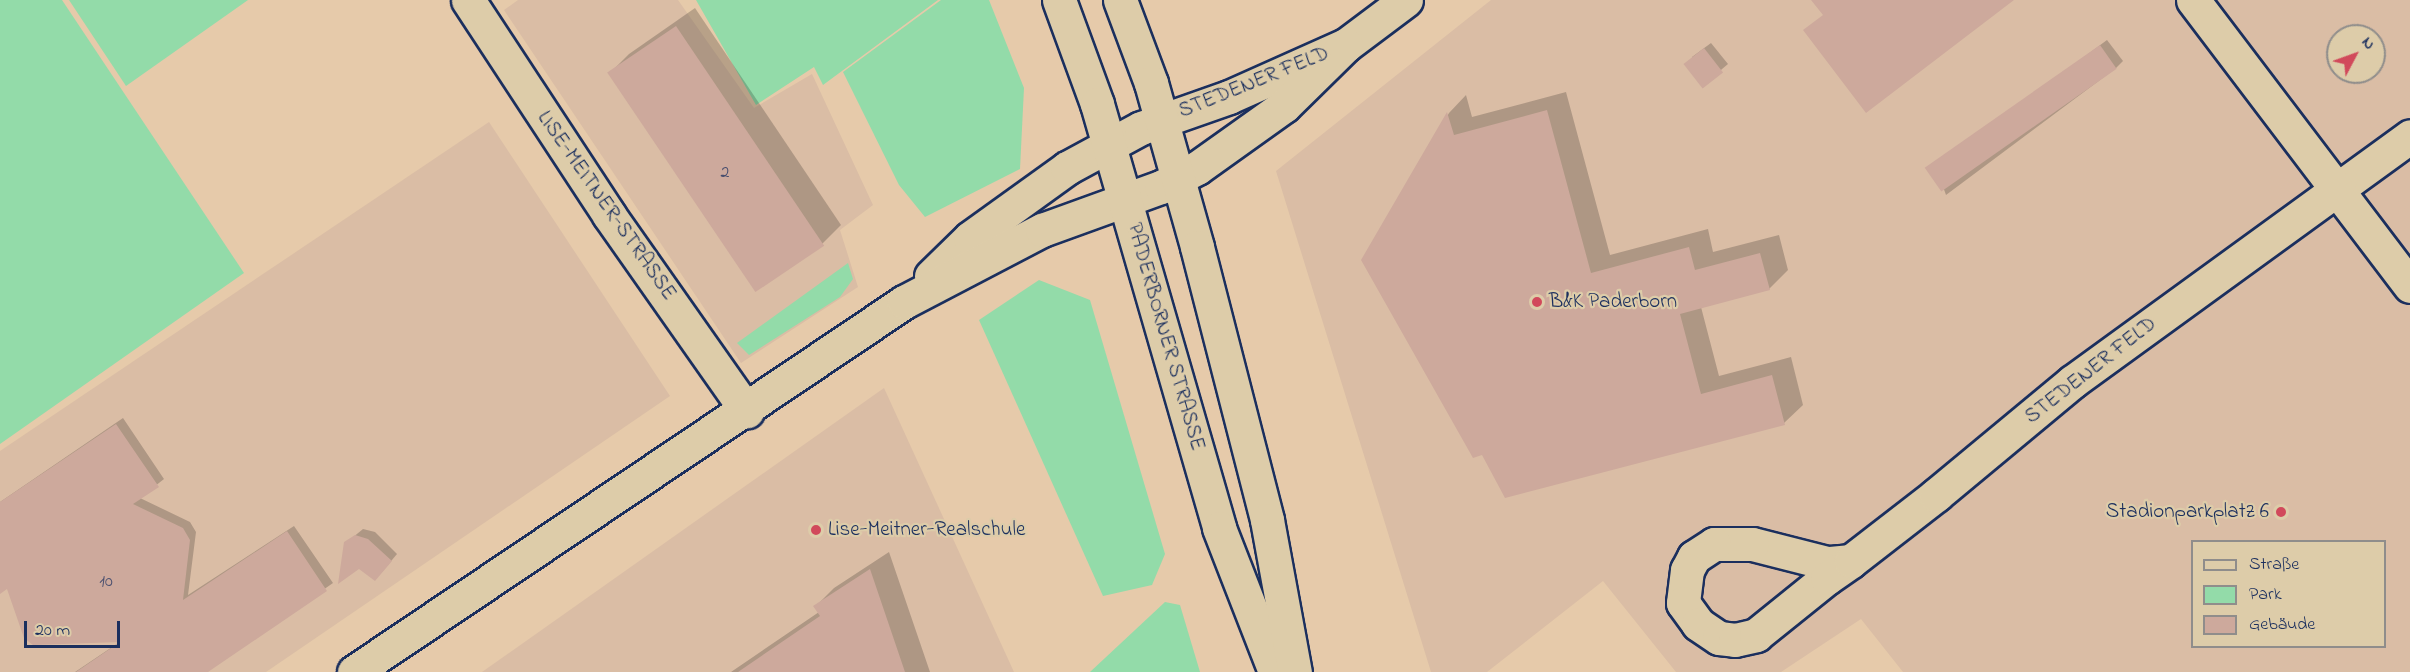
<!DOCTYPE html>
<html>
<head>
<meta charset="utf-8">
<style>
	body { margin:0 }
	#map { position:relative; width:2410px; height:672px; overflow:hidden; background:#e6caaa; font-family:"Indie Flower",sans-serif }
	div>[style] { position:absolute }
	.built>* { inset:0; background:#dabda5 }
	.green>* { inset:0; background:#93dba9 }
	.shadow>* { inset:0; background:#0003 }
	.building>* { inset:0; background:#cda99c; transform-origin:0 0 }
	.roads { filter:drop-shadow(2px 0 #1b2f5e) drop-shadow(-2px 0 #1b2f5e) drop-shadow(0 2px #1b2f5e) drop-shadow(0 -2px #1b2f5e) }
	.minor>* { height:33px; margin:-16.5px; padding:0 16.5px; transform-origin:16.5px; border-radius:16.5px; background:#ddcca9 }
	.tertiary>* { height:33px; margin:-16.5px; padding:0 16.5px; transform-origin:16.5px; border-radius:16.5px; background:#ddcca9 }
	.dots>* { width:16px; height:16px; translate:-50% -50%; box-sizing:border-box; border:3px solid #ddcca9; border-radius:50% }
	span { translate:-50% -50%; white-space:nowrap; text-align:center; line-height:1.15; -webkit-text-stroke:4.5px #ddcca9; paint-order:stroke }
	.number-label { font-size:18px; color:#484e6e }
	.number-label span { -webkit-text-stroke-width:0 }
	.street-label { font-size:21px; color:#1b2f5e }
	.poi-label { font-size:21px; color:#1b2f5e }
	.left { translate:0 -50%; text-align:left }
	.right { translate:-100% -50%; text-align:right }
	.legend { position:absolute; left:2191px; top:540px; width:195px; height:108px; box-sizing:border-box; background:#ddcca9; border:2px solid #8f8d8b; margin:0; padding:8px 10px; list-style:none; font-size:18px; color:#1b2f5e }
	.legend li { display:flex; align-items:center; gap:12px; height:30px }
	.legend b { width:30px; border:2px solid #8f8d8b }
	.north { position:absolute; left:2326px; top:24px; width:60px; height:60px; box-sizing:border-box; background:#ddcca9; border:2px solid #8f8d8b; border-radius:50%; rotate:49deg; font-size:16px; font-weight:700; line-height:24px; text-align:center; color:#1b2f5e }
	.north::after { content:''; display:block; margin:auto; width:21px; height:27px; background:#d1495b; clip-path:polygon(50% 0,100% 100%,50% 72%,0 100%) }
	.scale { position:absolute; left:24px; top:621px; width:96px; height:27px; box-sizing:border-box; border:3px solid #1b2f5e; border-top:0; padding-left:8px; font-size:18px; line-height:21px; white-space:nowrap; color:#1b2f5e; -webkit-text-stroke:4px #ddcca9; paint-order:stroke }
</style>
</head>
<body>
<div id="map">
	<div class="built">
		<div style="clip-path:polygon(518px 0,678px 0,754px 108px,812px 74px,873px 205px,840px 230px,858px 287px,741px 363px,504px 10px)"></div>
		<div style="clip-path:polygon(evenodd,1491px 0,2410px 0,2410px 672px,1903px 672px,1861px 619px,1781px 672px,1676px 672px,1603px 581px,1487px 672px,1431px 672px,1276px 171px,1491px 0,2338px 36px,2374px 36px,2374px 72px,2338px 72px,2338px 36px,1491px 0,2192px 542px,2384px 542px,2384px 646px,2192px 646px,2192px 542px)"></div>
		<div style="clip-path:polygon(489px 122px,670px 396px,266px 672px,0 672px,0 451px)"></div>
		<div style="clip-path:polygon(884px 388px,1014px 672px,482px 672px)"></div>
	</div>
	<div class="green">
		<div style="clip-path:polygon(0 0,62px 0,244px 273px,0 444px)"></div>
		<div style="clip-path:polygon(69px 0,248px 0,126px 86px)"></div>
		<div style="clip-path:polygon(696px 0,938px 0,823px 85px,814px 67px,756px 105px)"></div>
		<div style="clip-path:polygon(941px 0,989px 0,1024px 88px,1020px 169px,925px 217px,899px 185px,843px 72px)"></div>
		<div style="clip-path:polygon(848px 263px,853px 279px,840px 297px,749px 355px,737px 343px)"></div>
		<div style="clip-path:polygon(1039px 280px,1090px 300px,1165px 554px,1152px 585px,1103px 596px,979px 320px)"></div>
		<div style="clip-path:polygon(1165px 602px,1180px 605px,1200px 672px,1090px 672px)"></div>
	</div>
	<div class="shadow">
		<div style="clip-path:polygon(695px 8px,841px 225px,822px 244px,756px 290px,610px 73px,629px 54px)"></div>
		<div style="clip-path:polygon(2107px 40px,2123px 61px,2116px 68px,1946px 195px,1936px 167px)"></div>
		<div style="clip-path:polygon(1711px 43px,1728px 64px,1702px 86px,1692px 57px)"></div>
		<div style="clip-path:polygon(1566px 92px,1610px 255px,1708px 229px,1713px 252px,1779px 235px,1788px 270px,1769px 289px,1701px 307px,1719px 376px,1791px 357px,1803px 405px,1784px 423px,1483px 453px,1363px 260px,1449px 113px,1466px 95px,1472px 117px)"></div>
		<div style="clip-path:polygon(123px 418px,164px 479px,140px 498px,190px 522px,196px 532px,188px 595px,294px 526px,333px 583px,205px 672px,75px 672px,121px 641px,8px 586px,0 592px,0 502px)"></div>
		<div style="clip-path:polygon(363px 529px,375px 532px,397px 554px,381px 573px,346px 543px)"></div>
		<div style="clip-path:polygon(889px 552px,930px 672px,731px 672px,819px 612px,815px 607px,834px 588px)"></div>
	</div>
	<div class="building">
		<div style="clip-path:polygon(1811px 0,2014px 0,1866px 113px,1803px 30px,1823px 15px)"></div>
		<div style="left:676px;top:26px;width:265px;height:83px;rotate:56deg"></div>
		<div style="left:2100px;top:45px;width:29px;height:214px;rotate:55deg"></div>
		<div style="left:1704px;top:48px;width:31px;height:26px;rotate:52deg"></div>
		<div style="clip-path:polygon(1547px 110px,1591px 273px,1689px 247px,1695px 270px,1760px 253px,1770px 290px,1680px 314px,1701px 394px,1772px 375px,1785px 425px,1505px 498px,1482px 455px,1473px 458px,1361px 260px,1447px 112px,1454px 135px)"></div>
		<div style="clip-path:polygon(116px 424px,159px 487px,133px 504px,183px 528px,190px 540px,183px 600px,287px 531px,327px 591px,208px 672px,76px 672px,120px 642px,33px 645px,24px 638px,7px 589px,0 594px,0 502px)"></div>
		<div style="clip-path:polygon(355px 535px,368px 539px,392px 561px,375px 581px,359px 569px,338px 584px,344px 542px)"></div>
		<div style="clip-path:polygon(870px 569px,905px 672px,738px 672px,820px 616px,813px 606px)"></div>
	</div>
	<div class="roads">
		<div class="minor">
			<div style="left:468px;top:0;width:257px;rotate:56.7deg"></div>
			<div style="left:609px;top:215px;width:240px;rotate:54.9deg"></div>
			<div style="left:931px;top:276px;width:54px;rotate:-44.3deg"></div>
			<div style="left:970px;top:238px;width:120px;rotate:-35.8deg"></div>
			<div style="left:1067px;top:168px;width:84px;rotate:-28.4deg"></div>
			<div style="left:1141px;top:128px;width:93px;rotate:-19.4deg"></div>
			<div style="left:1229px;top:97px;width:128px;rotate:-24deg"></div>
			<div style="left:1346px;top:45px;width:75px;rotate:-36.9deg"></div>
			<div style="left:1851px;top:561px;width:24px;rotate:175deg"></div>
			<div style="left:1827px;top:563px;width:77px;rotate:-165.8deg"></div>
			<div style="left:1752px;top:544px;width:38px;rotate:180deg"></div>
			<div style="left:1714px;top:544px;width:24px;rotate:147deg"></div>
			<div style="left:1694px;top:557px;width:15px;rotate:118deg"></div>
			<div style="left:1687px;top:570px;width:33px;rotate:97deg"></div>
			<div style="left:1683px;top:603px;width:26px;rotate:54deg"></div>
			<div style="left:1698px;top:624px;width:25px;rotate:34deg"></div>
			<div style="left:1719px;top:638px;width:16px;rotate:7deg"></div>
			<div style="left:1735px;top:640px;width:22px;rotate:-13deg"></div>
			<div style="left:1756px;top:635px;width:91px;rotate:-38.8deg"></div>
			<div style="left:1827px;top:578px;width:29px;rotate:-35deg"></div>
			<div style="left:1851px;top:561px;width:108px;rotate:-37.8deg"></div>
			<div style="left:1936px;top:495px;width:177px;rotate:-39.7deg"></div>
			<div style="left:2072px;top:382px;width:418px;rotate:-36deg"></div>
			<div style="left:354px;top:672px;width:663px;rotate:-33.93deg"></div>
			<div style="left:904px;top:302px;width:156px;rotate:-27.6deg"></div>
			<div style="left:1042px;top:230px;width:127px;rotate:-19.9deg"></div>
			<div style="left:1161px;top:187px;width:41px;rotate:-27.8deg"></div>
			<div style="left:1197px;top:168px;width:107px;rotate:-35.5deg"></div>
			<div style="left:1284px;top:106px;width:87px;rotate:-44.5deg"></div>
		</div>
		<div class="tertiary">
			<div style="left:1059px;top:0;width:111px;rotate:69.9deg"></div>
			<div style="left:1097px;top:104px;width:441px;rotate:73.9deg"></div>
			<div style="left:1219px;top:528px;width:155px;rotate:68.7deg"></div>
			<div style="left:1120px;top:0;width:89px;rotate:69.5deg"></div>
			<div style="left:1151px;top:83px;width:170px;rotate:74.3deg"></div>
			<div style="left:1197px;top:247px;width:282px;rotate:75.6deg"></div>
			<div style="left:1267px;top:520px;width:155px;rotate:79.6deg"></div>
			<div style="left:2193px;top:0;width:359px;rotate:52.8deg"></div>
		</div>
	</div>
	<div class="dots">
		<div style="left:1537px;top:302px;background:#d1495b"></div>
		<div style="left:2281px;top:512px;background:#d1495b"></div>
		<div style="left:816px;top:530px;background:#d1495b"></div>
	</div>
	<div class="number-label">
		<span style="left:725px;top:173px">2</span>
		<span style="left:106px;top:582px">10</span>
	</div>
	<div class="street-label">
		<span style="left:1254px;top:83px;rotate:-22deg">STEDENER FELD</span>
		<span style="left:606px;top:206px;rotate:55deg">LISE-MEITNER-STRASSE</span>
		<span style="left:1165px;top:337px;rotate:74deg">PADERBORNER STRASSE</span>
		<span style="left:2091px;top:371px;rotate:-38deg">STEDENER FELD</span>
	</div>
	<div class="poi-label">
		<span class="left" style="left:1549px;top:302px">B&amp;K Paderborn</span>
		<span class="right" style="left:2269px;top:512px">Stadionparkplatz 6</span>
		<span class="left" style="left:828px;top:530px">Lise-Meitner-Realschule</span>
	</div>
	<ul class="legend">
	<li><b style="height:8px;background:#ddcca9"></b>Straße</li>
	<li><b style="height:16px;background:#93dba9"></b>Park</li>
	<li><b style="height:16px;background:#cda99c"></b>Gebäude</li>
	</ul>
	<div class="north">N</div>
	<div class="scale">20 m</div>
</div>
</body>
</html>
